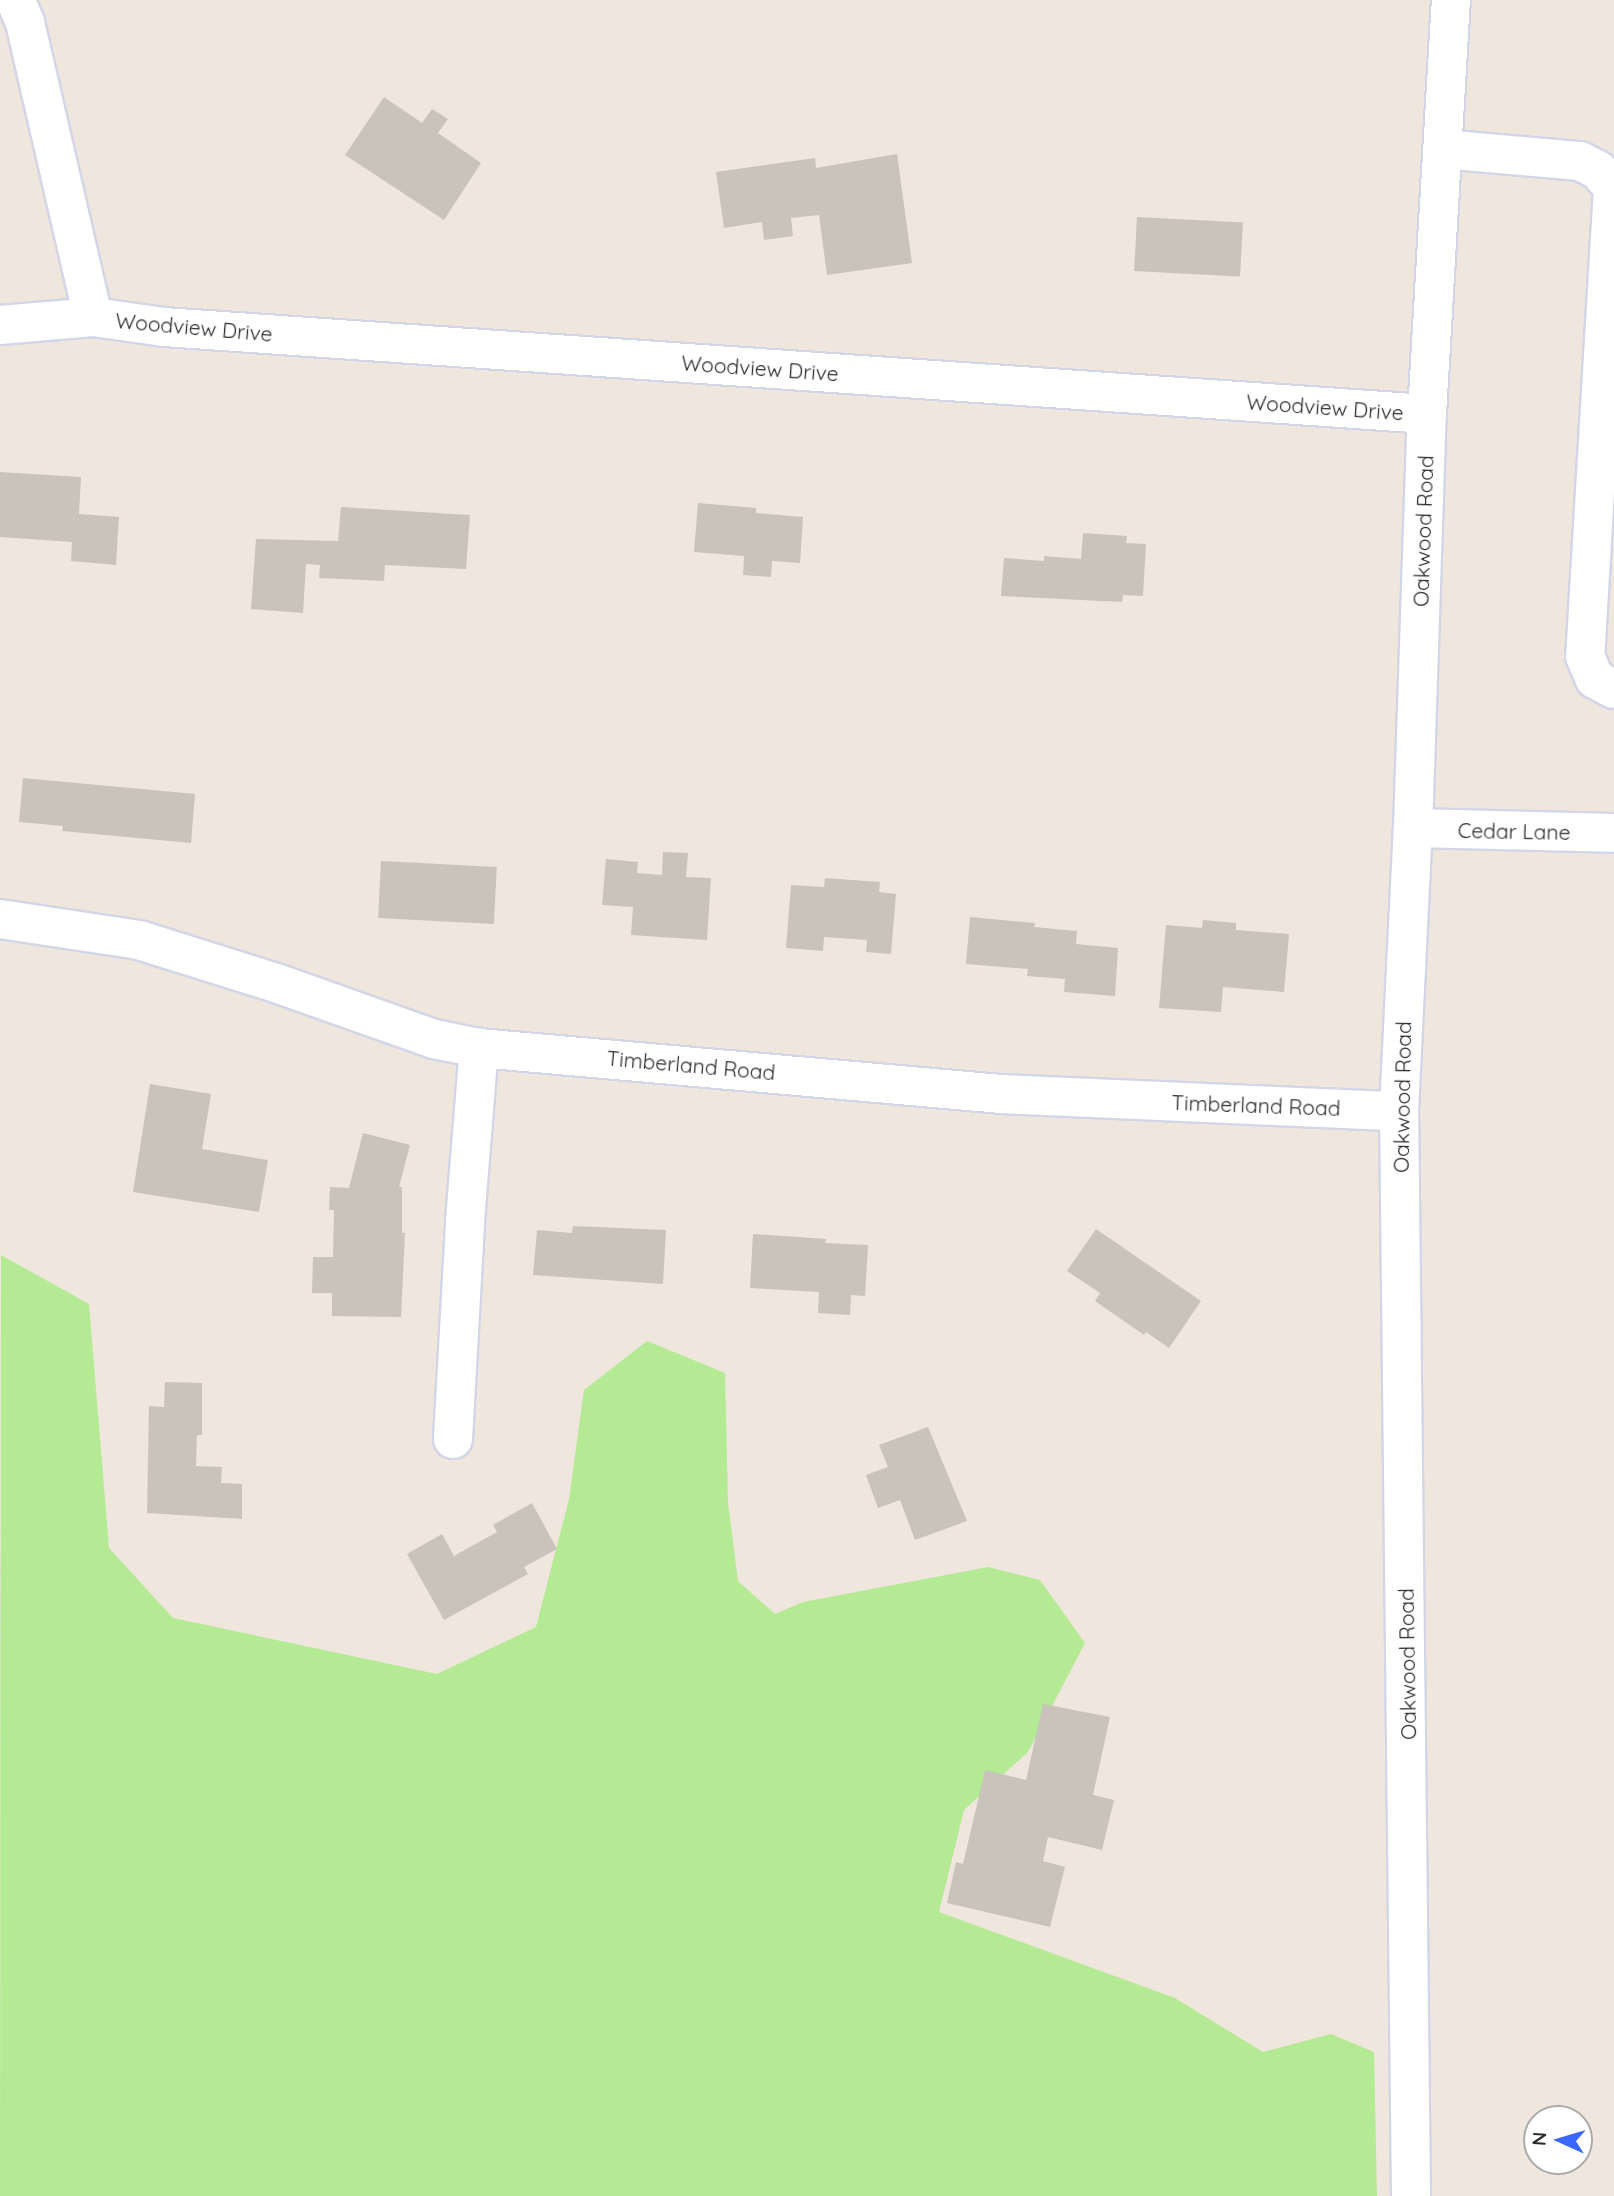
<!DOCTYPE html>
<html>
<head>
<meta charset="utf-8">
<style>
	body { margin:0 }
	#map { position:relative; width:1614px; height:2196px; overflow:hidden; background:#efe6dd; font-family:Quicksand,sans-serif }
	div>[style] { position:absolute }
	.green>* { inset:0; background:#b5ea94 }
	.building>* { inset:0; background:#cac3bc; transform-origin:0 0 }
	.roads { filter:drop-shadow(2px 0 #d2d6e6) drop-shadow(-2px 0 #d2d6e6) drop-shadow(0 2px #d2d6e6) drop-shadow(0 -2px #d2d6e6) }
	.minor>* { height:38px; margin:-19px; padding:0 19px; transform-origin:19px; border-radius:19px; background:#fff }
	span { translate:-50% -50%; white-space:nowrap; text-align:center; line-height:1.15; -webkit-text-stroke:7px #fff; paint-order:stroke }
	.street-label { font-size:21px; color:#2c2c2c }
	.north { position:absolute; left:1523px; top:2105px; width:70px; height:70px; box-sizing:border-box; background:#fff; border:2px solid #ababab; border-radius:50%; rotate:274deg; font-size:19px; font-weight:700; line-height:28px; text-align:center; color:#2c2c2c }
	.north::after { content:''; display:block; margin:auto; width:24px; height:32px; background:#3967ff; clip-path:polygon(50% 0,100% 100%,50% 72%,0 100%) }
</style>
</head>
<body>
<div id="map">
	<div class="green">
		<div style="clip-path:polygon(1px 1255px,89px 1304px,109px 1548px,173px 1618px,437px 1674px,536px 1627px,569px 1499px,584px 1390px,647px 1341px,725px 1373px,728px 1503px,738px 1581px,775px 1614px,803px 1602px,988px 1567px,1040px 1580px,1085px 1643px,1028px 1752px,964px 1810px,939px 1912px,1175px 1998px,1263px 2052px,1331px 2034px,1374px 2052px,1377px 2196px,0 2196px)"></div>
	</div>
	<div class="building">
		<div style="clip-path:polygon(384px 97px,422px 123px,432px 109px,448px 119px,438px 133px,481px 163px,444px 220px,345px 155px)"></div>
		<div style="clip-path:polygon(897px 154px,912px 263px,827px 275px,819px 215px,791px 218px,793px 236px,764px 240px,762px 222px,724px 228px,716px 172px,815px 158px,816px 168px)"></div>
		<div style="left:1137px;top:217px;width:106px;height:54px;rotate:3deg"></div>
		<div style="clip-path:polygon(0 472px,81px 477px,79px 514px,119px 517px,116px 565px,71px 561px,72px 542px,0 537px)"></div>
		<div style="clip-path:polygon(698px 503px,756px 508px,756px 513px,803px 517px,800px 563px,772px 561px,771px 577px,743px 575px,744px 556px,694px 552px)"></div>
		<div style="clip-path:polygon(341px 507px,470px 515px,466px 569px,385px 565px,384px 581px,319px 578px,320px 565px,306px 564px,303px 613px,251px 609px,256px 539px,338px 541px)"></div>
		<div style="clip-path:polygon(1083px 533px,1127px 536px,1126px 543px,1146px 544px,1143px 596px,1123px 595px,1122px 602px,1001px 596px,1004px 558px,1044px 561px,1044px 556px,1081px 559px)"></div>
		<div style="clip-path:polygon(23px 778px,195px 794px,191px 843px,62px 831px,63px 826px,19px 822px)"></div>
		<div style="clip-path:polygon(663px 852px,688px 853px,686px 877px,711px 878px,707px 940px,631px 935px,633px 907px,602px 905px,606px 859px,638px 862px,637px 873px,662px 875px)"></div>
		<div style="left:381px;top:861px;width:116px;height:57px;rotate:3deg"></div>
		<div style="clip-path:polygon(825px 878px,880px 882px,879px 892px,896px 894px,891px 954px,866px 952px,867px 940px,824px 937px,823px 951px,786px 948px,791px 885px,824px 887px)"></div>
		<div style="clip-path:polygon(970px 917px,1035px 923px,1034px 927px,1077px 931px,1076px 944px,1118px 948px,1115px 996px,1064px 992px,1065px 979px,1027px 976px,1028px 969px,966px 964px)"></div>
		<div style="clip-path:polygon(1203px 920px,1236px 923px,1236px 930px,1289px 934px,1284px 992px,1223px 987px,1221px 1012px,1159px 1008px,1166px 925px,1202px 928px)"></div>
		<div style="clip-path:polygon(150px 1084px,211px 1094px,202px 1149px,268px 1160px,259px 1212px,133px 1192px)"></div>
		<div style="clip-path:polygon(363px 1133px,410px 1145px,399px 1187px,402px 1187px,402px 1233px,405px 1233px,401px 1317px,332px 1316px,332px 1293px,312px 1293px,313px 1257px,333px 1257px,334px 1210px,329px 1210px,330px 1187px,349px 1188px)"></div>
		<div style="clip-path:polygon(573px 1226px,666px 1230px,663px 1284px,533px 1275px,537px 1230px,572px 1233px)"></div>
		<div style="clip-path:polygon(1096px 1229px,1201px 1301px,1169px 1348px,1146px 1332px,1144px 1335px,1095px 1301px,1100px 1293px,1067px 1271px)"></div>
		<div style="clip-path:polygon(753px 1234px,826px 1239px,825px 1243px,868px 1245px,865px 1296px,851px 1295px,850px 1315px,818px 1313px,819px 1292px,750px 1288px)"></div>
		<div style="clip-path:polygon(165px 1382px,202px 1383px,202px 1435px,197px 1435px,196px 1466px,222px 1467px,221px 1483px,242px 1484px,242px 1519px,147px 1513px,149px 1406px,164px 1407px)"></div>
		<div style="clip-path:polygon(928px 1427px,967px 1521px,915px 1540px,900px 1500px,878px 1508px,866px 1475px,888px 1467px,879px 1445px)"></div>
		<div style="clip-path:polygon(532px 1503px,557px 1549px,524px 1567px,528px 1574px,444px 1620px,407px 1554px,442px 1534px,454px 1556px,497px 1532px,493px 1525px)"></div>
		<div style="clip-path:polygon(1043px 1704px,1110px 1717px,1093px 1795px,1114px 1800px,1102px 1850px,1048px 1837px,1043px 1861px,1065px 1867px,1050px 1927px,947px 1903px,956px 1862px,963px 1864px,985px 1770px,1026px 1780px)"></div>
	</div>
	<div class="roads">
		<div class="minor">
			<div style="left:1442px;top:149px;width:139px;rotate:5deg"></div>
			<div style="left:1580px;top:161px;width:20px;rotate:27deg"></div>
			<div style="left:1598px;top:170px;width:23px;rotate:50deg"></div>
			<div style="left:1613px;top:188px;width:469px;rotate:93.4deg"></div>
			<div style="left:1585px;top:656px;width:25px;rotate:67deg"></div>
			<div style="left:1595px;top:679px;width:21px;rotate:28deg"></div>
			<div style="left:93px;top:317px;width:72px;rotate:8deg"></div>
			<div style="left:164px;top:327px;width:1266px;rotate:3.94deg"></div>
			<div style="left:0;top:325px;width:93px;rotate:-4.9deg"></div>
			<div style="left:93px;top:317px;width:303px;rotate:-103deg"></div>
			<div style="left:25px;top:22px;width:24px;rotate:-114deg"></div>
			<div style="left:1413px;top:828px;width:201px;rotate:1.4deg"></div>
			<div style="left:0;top:919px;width:141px;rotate:8.6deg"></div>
			<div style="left:139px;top:940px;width:144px;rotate:17.4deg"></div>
			<div style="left:276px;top:983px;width:168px;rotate:19.5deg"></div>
			<div style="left:434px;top:1039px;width:46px;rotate:11.3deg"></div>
			<div style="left:479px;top:1048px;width:525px;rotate:5.03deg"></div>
			<div style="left:1002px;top:1094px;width:397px;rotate:2.5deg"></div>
			<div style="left:453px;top:1439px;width:218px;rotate:-86.8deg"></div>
			<div style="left:465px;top:1221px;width:174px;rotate:-85.4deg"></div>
			<div style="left:1411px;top:2196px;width:1085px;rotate:-90.63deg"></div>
			<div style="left:1399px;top:1111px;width:283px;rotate:-87.2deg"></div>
			<div style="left:1413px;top:828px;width:414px;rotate:-88.1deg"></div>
			<div style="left:1427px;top:414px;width:415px;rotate:-86.7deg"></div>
		</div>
	</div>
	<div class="street-label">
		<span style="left:194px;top:327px;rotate:5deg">Woodview Drive</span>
		<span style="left:760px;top:368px;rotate:4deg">Woodview Drive</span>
		<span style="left:1325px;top:407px;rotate:4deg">Woodview Drive</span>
		<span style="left:1423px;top:531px;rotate:-88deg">Oakwood Road</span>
		<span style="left:1514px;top:831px;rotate:1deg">Cedar Lane</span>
		<span style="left:691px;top:1065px;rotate:5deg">Timberland Road</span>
		<span style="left:1402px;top:1097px;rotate:-89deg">Oakwood Road</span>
		<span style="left:1256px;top:1105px;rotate:2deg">Timberland Road</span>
		<span style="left:1407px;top:1664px;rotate:-91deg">Oakwood Road</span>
	</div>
	<div class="north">N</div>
</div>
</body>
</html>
